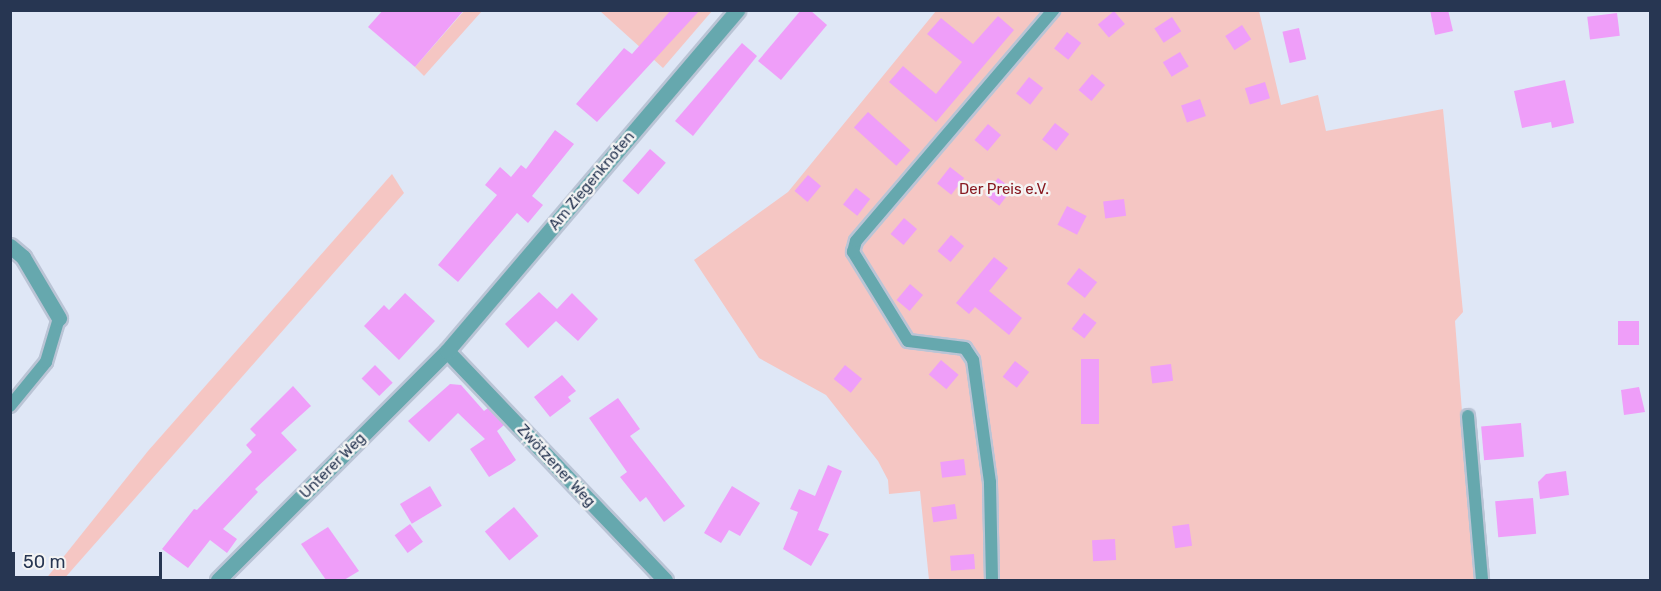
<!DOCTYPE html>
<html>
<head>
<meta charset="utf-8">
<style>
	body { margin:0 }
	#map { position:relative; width:1661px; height:591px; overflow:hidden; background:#dfe7f6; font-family:Rubik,sans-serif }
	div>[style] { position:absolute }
	.green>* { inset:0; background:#f5c6c3 }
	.building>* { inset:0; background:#ef9ef9; transform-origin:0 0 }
	.roads { filter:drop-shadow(2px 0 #bac4d5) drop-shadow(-2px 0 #bac4d5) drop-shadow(0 2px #bac4d5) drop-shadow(0 -2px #bac4d5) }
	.service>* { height:12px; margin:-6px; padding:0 6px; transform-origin:6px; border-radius:6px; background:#66a8ae }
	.minor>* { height:15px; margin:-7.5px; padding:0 7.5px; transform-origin:7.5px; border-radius:7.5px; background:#66a8ae }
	span { translate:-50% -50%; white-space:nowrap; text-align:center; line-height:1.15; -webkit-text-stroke:5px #f4f4f4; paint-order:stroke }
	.street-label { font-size:15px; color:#273652 }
	.park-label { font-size:15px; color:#881a21 }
	.frame { position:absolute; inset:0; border:12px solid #273652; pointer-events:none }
	.scale { position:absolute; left:12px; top:552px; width:150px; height:27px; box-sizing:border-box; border:3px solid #273652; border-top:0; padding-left:8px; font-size:18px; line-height:21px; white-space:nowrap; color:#273652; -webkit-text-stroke:4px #f4f4f4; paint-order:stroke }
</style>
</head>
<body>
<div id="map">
	<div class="green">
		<div style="clip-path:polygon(464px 11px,482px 11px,424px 76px,415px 67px)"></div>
		<div style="clip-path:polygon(600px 11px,712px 11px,663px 68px)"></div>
		<div style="clip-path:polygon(936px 11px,1259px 11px,1281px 105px,1318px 95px,1326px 131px,1443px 109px,1463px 312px,1455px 321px,1475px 580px,929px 580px,920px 491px,889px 494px,888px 480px,878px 461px,826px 395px,759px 358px,694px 260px,788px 192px)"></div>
		<div style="clip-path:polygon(392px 174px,404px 193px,63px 580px,45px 580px,148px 451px)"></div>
	</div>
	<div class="building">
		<div style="clip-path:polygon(383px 10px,464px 10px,415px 67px,368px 27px)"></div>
		<div style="clip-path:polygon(671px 10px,700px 10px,597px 122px,576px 104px,624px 48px,632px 54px)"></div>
		<div style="clip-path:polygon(801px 10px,810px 10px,827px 25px,781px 80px,758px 61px)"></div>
		<div style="clip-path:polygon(1430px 10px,1448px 10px,1453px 31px,1435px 35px)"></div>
		<div style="left:1114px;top:11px;width:17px;height:21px;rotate:50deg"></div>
		<div style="left:1617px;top:13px;width:23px;height:30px;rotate:83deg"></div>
		<div style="clip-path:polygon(998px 16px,1014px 30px,936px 122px,889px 82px,903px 66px,936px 94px,962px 62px,927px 34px,941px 18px,973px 44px)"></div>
		<div style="left:1172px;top:17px;width:17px;height:21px;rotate:57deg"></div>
		<div style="left:1242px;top:25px;width:17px;height:20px;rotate:57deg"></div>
		<div style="left:1299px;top:28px;width:32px;height:17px;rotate:77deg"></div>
		<div style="left:1067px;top:32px;width:18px;height:21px;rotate:38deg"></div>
		<div style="clip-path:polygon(742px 43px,757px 56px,693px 136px,675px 121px)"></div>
		<div style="left:1180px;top:52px;width:17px;height:20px;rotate:59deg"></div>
		<div style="left:1092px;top:74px;width:17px;height:21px;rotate:40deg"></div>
		<div style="left:1029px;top:77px;width:18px;height:21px;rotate:38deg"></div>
		<div style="clip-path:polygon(1565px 80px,1574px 123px,1552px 128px,1551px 122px,1522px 128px,1514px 91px)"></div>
		<div style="left:1265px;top:82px;width:17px;height:21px;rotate:73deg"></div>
		<div style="left:1200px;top:99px;width:18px;height:20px;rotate:71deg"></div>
		<div style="left:868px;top:112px;width:57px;height:21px;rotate:42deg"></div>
		<div style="left:1055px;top:123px;width:18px;height:21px;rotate:38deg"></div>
		<div style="left:988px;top:124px;width:17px;height:21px;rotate:40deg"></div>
		<div style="clip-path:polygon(555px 130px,574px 144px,532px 196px,543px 205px,528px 223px,517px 213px,458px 282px,438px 265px,497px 195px,485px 185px,500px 167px,511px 177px,521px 165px,526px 169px)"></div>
		<div style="left:650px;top:149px;width:21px;height:42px;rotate:41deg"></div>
		<div style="left:950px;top:167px;width:18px;height:21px;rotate:38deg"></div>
		<div style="left:808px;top:175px;width:17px;height:21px;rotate:40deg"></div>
		<div style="left:998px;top:178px;width:18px;height:21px;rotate:38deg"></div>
		<div style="left:856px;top:188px;width:18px;height:21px;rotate:38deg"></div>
		<div style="left:1124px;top:199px;width:17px;height:21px;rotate:83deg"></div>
		<div style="left:1067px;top:206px;width:22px;height:21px;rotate:27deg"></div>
		<div style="left:904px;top:218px;width:17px;height:21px;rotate:40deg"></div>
		<div style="left:951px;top:235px;width:17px;height:21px;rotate:40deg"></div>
		<div style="clip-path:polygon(994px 257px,1008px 268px,989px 291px,1022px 318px,1009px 335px,975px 307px,969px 314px,956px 303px)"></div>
		<div style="left:1079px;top:268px;width:23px;height:20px;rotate:38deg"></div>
		<div style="left:910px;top:284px;width:17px;height:21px;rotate:40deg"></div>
		<div style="clip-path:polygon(539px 292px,557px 309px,572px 293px,598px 319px,578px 341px,556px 321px,528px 348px,505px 324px)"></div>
		<div style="clip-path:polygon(405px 293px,435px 321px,399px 360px,364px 326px,384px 305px,389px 310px)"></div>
		<div style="left:1084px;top:313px;width:16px;height:20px;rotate:38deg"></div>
		<div style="left:1618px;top:321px;width:21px;height:24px"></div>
		<div style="left:1081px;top:359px;width:18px;height:65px"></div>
		<div style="left:941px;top:360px;width:23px;height:19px;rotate:40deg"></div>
		<div style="left:1015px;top:361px;width:18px;height:20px;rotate:38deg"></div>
		<div style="left:1171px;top:364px;width:17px;height:21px;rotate:83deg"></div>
		<div style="left:375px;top:365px;width:25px;height:19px;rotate:45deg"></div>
		<div style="left:845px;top:365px;width:22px;height:18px;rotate:39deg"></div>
		<div style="clip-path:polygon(562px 375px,576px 391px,568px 397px,571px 401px,550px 417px,534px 397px)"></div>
		<div style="clip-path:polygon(450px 384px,461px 385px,484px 411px,488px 408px,504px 425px,497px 431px,516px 460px,511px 464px,489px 477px,470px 449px,485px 439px,458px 413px,429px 442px,408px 421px)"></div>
		<div style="clip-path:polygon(293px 386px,311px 406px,281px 433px,297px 450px,255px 489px,258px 492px,223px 529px,237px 539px,227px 553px,210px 540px,188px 568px,162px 549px,194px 509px,197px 510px,252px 452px,246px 445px,256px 435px,250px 429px)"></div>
		<div style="clip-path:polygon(1639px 387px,1645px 412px,1624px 415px,1621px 390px)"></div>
		<div style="clip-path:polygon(618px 398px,640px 429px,630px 436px,685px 506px,664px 522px,646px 497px,640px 502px,620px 477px,627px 472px,589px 418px)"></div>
		<div style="left:1521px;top:423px;width:34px;height:40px;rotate:85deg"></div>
		<div style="left:964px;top:459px;width:16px;height:24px;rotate:83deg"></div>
		<div style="clip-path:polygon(828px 465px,842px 471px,818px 530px,829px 534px,811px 566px,783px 549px,798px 512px,790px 509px,799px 489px,815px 496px)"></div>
		<div style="clip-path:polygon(1566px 471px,1569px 495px,1540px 499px,1538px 482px,1546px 474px)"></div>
		<div style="left:430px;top:486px;width:23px;height:35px;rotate:59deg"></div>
		<div style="clip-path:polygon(732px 486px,760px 503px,740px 536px,729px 530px,721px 543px,704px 533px)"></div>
		<div style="left:1533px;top:498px;width:36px;height:38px;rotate:85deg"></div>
		<div style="left:955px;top:504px;width:15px;height:24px;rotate:82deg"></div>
		<div style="left:514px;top:507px;width:38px;height:38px;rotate:50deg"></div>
		<div style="left:410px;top:524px;width:22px;height:19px;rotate:54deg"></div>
		<div style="left:1189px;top:524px;width:22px;height:17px;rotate:82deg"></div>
		<div style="clip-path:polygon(328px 527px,359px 571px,344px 580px,326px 580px,301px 544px)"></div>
		<div style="left:1115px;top:539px;width:21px;height:23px;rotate:87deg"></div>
		<div style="left:974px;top:554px;width:15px;height:24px;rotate:86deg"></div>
	</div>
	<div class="roads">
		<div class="service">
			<div style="left:10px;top:406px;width:57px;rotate:-50.7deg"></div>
			<div style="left:46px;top:362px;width:46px;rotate:-73.5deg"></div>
			<div style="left:1468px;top:416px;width:165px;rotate:85.1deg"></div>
			<div style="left:992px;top:580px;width:98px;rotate:-91.2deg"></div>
			<div style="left:990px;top:482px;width:123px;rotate:-97.9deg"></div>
			<div style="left:973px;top:360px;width:14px;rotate:-124deg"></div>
			<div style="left:965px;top:348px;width:57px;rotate:-173deg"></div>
			<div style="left:908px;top:341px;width:105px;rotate:-121.7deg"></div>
			<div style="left:853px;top:252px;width:11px;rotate:-75deg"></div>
			<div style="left:856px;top:241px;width:304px;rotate:-49.5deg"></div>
		</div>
		<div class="minor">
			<div style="left:10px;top:246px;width:17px;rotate:40deg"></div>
			<div style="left:23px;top:257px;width:71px;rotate:59.5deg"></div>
			<div style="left:447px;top:351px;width:316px;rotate:46.4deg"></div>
			<div style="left:218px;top:580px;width:324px;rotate:-45deg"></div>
			<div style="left:447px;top:351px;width:448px;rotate:-49.6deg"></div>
		</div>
	</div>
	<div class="street-label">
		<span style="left:592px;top:181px;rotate:-50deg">Am Ziegenknoten</span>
		<span style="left:333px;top:466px;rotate:-45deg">Unterer Weg</span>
		<span style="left:556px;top:466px;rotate:47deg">Zwötzener Weg</span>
	</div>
	<div class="park-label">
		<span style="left:1004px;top:190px">Der Preis e.V.</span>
	</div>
	<div class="frame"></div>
	<div class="scale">50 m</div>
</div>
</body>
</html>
